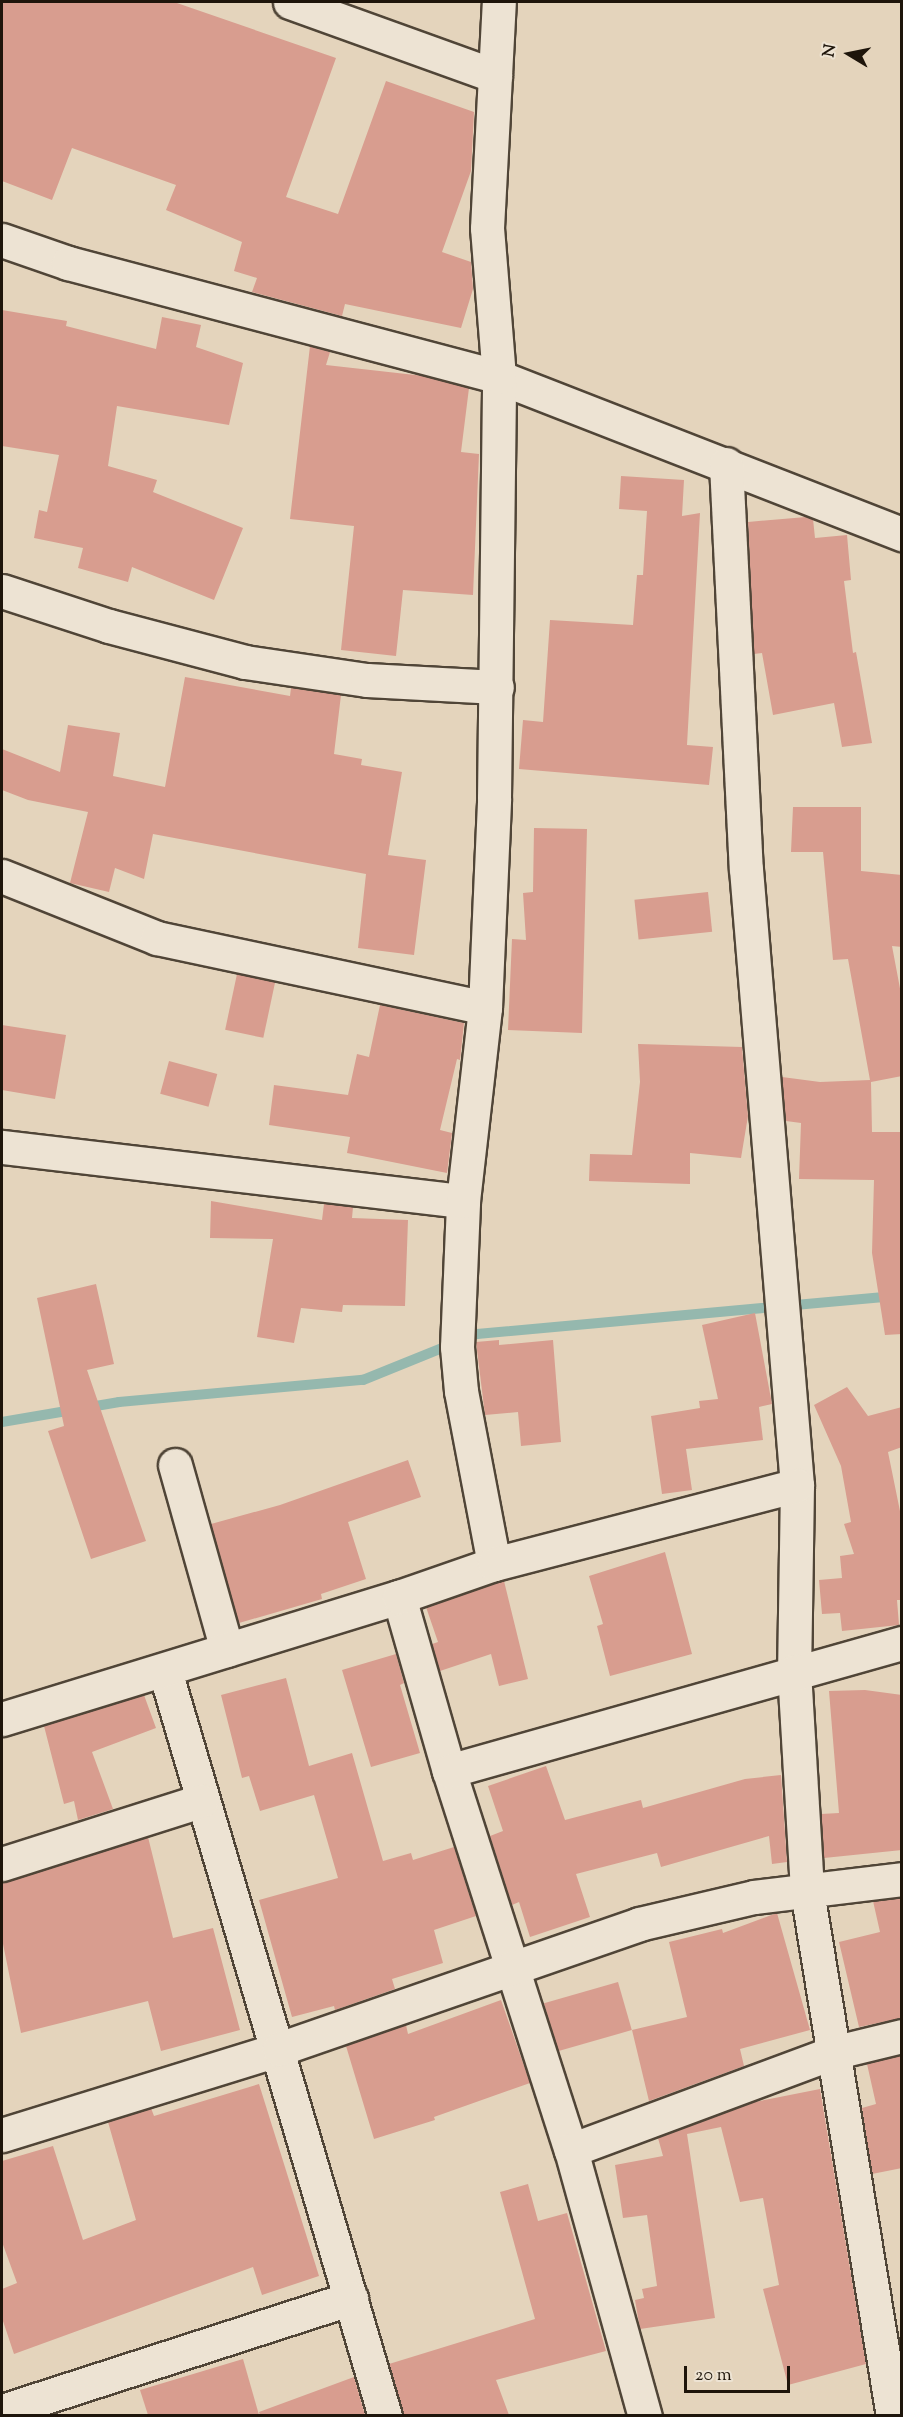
<!DOCTYPE html>
<html>
<head>
<meta charset="utf-8">
<style>
	body { margin:0 }
	#map { position:relative; width:903px; height:2417px; overflow:hidden; background:#e4d4bc; font-family:"Sorts Mill Goudy",serif }
	div>[style] { position:absolute }
	.stream>* { height:10px; margin:-5px; padding:0 5px; transform-origin:5px; border-radius:5px; background:#95b8ae }
	.building>* { inset:0; background:#d89d8f; transform-origin:0 0 }
	.roads { filter:drop-shadow(2px 0 #504537) drop-shadow(-2px 0 #504537) drop-shadow(0 2px #504537) drop-shadow(0 -2px #504537) }
	.minor>* { height:33px; margin:-16.5px; padding:0 16.5px; transform-origin:16.5px; border-radius:16.5px; background:#ede3d3 }
	span { translate:-50% -50%; white-space:nowrap; text-align:center; line-height:1.15; -webkit-text-stroke:4.5px #ede3d3; paint-order:stroke }
	.frame { position:absolute; inset:0; border:3px solid #1e150b; pointer-events:none }
	.north { position:absolute; left:819px; top:24px; width:60px; height:60px; -webkit-text-stroke:4px #ede3d3; paint-order:stroke; rotate:280deg; font-size:16px; font-weight:700; line-height:24px; text-align:center; color:#1e150b }
	.north::after { content:''; display:block; margin:auto; width:21px; height:27px; background:#1e150b; clip-path:polygon(50% 0,100% 100%,50% 72%,0 100%) }
	.scale { position:absolute; left:684px; top:2366px; width:106px; height:27px; box-sizing:border-box; border:3px solid #1e150b; border-top:0; padding-left:8px; font-size:18px; line-height:21px; white-space:nowrap; color:#1e150b; -webkit-text-stroke:4px #ede3d3; paint-order:stroke }
</style>
</head>
<body>
<div id="map">
	<div class="stream">
		<div style="left:2px;top:1422px;width:119px;rotate:-9.7deg"></div>
		<div style="left:119px;top:1402px;width:245px;rotate:-5.2deg"></div>
		<div style="left:363px;top:1380px;width:123px;rotate:-22deg"></div>
		<div style="left:477px;top:1334px;width:417px;rotate:-5.2deg"></div>
	</div>
	<div class="building">
		<div style="clip-path:polygon(2px 2px,174px 2px,336px 58px,286px 197px,338px 214px,386px 81px,474px 112px,471px 171px,442px 252px,471px 262px,473px 289px,461px 328px,345px 304px,342px 316px,252px 292px,257px 278px,234px 271px,242px 242px,166px 210px,176px 185px,72px 148px,52px 200px,2px 181px)"></div>
		<div style="clip-path:polygon(2px 310px,67px 321px,66px 326px,156px 349px,162px 317px,201px 325px,196px 347px,243px 363px,229px 425px,117px 406px,108px 466px,157px 480px,153px 492px,243px 528px,214px 600px,132px 567px,128px 582px,78px 568px,83px 548px,34px 538px,39px 510px,47px 512px,59px 455px,2px 446px)"></div>
		<div style="clip-path:polygon(310px 346px,330px 352px,326px 365px,424px 376px,469px 388px,461px 452px,479px 454px,473px 595px,403px 590px,396px 656px,341px 650px,354px 526px,290px 519px)"></div>
		<div style="clip-path:polygon(621px 476px,684px 480px,682px 516px,700px 513px,687px 745px,713px 747px,709px 785px,519px 769px,523px 720px,543px 722px,550px 620px,633px 625px,637px 575px,643px 575px,647px 511px,619px 509px)"></div>
		<div style="clip-path:polygon(806px 517px,813px 519px,815px 538px,847px 535px,851px 580px,844px 581px,853px 653px,856px 652px,872px 743px,842px 747px,834px 703px,773px 715px,762px 653px,754px 654px,748px 522px)"></div>
		<div style="clip-path:polygon(185px 677px,290px 696px,291px 688px,341px 695px,334px 754px,362px 759px,361px 765px,402px 772px,388px 855px,426px 860px,414px 955px,358px 948px,366px 874px,153px 834px,144px 879px,115px 868px,109px 892px,70px 883px,88px 812px,28px 800px,2px 790px,2px 749px,60px 772px,68px 725px,120px 733px,113px 776px,165px 787px)"></div>
		<div style="clip-path:polygon(793px 807px,861px 807px,861px 871px,902px 875px,902px 947px,892px 946px,902px 999px,902px 1076px,871px 1082px,872px 1132px,902px 1132px,902px 1334px,885px 1335px,872px 1253px,874px 1180px,799px 1179px,801px 1123px,786px 1121px,782px 1077px,820px 1082px,870px 1080px,848px 959px,833px 960px,823px 852px,791px 852px)"></div>
		<div style="clip-path:polygon(534px 828px,587px 829px,582px 1033px,508px 1030px,512px 939px,526px 940px,523px 893px,533px 892px)"></div>
		<div style="left:708px;top:892px;width:40px;height:74px;rotate:84deg"></div>
		<div style="left:237px;top:974px;width:39px;height:57px;rotate:12deg"></div>
		<div style="clip-path:polygon(380px 1005px,464px 1023px,460px 1060px,457px 1059px,440px 1130px,452px 1133px,447px 1173px,347px 1153px,350px 1137px,269px 1125px,274px 1085px,348px 1095px,357px 1054px,369px 1057px)"></div>
		<div style="clip-path:polygon(2px 1025px,66px 1035px,55px 1099px,2px 1090px)"></div>
		<div style="clip-path:polygon(638px 1044px,742px 1047px,748px 1116px,741px 1158px,690px 1153px,690px 1184px,589px 1181px,590px 1154px,632px 1155px,640px 1082px)"></div>
		<div style="left:169px;top:1061px;width:50px;height:34px;rotate:15deg"></div>
		<div style="clip-path:polygon(211px 1201px,322px 1220px,324px 1204px,353px 1207px,352px 1218px,408px 1220px,405px 1306px,343px 1305px,342px 1312px,301px 1308px,294px 1343px,257px 1337px,273px 1239px,210px 1238px)"></div>
		<div style="clip-path:polygon(96px 1284px,114px 1364px,87px 1370px,146px 1541px,91px 1559px,48px 1431px,64px 1426px,37px 1298px)"></div>
		<div style="clip-path:polygon(755px 1313px,772px 1404px,759px 1407px,763px 1440px,686px 1449px,692px 1490px,662px 1494px,651px 1416px,700px 1408px,699px 1401px,718px 1399px,702px 1325px)"></div>
		<div style="clip-path:polygon(499px 1340px,499px 1345px,553px 1340px,561px 1442px,521px 1446px,518px 1412px,485px 1415px,476px 1342px)"></div>
		<div style="clip-path:polygon(847px 1387px,868px 1416px,902px 1407px,902px 1447px,888px 1452px,902px 1521px,902px 1600px,897px 1600px,899px 1625px,842px 1631px,840px 1613px,822px 1614px,819px 1580px,842px 1578px,840px 1556px,854px 1554px,844px 1524px,851px 1522px,841px 1466px,814px 1405px)"></div>
		<div style="clip-path:polygon(408px 1460px,421px 1497px,348px 1522px,366px 1579px,321px 1594px,322px 1599px,239px 1623px,211px 1524px,280px 1505px)"></div>
		<div style="clip-path:polygon(665px 1552px,692px 1654px,610px 1676px,597px 1626px,603px 1624px,589px 1576px)"></div>
		<div style="clip-path:polygon(504px 1581px,528px 1679px,499px 1686px,491px 1654px,440px 1671px,432px 1644px,438px 1642px,426px 1607px)"></div>
		<div style="clip-path:polygon(396px 1654px,404px 1683px,400px 1685px,420px 1753px,371px 1767px,342px 1670px)"></div>
		<div style="clip-path:polygon(286px 1678px,309px 1766px,352px 1753px,383px 1861px,411px 1853px,413px 1860px,454px 1847px,476px 1916px,434px 1930px,443px 1963px,392px 1979px,395px 1989px,335px 2010px,334px 2006px,292px 2017px,259px 1900px,338px 1878px,314px 1795px,260px 1811px,249px 1776px,242px 1778px,221px 1695px)"></div>
		<div style="clip-path:polygon(865px 1690px,902px 1695px,902px 1850px,824px 1858px,821px 1814px,839px 1813px,829px 1691px)"></div>
		<div style="clip-path:polygon(144px 1695px,156px 1728px,92px 1752px,113px 1809px,78px 1820px,74px 1801px,64px 1804px,44px 1726px)"></div>
		<div style="clip-path:polygon(546px 1766px,565px 1820px,641px 1800px,643px 1808px,745px 1779px,781px 1775px,787px 1862px,772px 1864px,769px 1836px,661px 1867px,657px 1853px,576px 1874px,590px 1917px,530px 1937px,519px 1902px,512px 1905px,490px 1836px,503px 1831px,488px 1786px)"></div>
		<div style="clip-path:polygon(148px 1837px,173px 1938px,213px 1928px,240px 2030px,161px 2051px,148px 2001px,21px 2033px,2px 1939px,2px 1882px)"></div>
		<div style="clip-path:polygon(902px 1898px,902px 2018px,859px 2027px,839px 1942px,880px 1932px,873px 1901px)"></div>
		<div style="clip-path:polygon(777px 1913px,810px 2030px,740px 2049px,744px 2066px,649px 2101px,632px 2030px,687px 2017px,669px 1942px,722px 1929px,723px 1933px)"></div>
		<div style="left:618px;top:1982px;width:50px;height:77px;rotate:74deg"></div>
		<div style="clip-path:polygon(501px 2000px,530px 2083px,434px 2117px,435px 2120px,374px 2139px,346px 2046px,406px 2025px,408px 2034px)"></div>
		<div style="clip-path:polygon(902px 2055px,902px 2168px,872px 2174px,862px 2108px,876px 2104px,867px 2064px)"></div>
		<div style="clip-path:polygon(259px 2084px,319px 2276px,262px 2295px,253px 2267px,14px 2354px,2px 2318px,2px 2289px,17px 2283px,2px 2242px,2px 2161px,53px 2146px,83px 2240px,136px 2220px,108px 2122px,151px 2108px,154px 2116px)"></div>
		<div style="clip-path:polygon(820px 2089px,866px 2364px,788px 2385px,763px 2289px,779px 2285px,763px 2198px,740px 2202px,721px 2127px,687px 2134px,715px 2318px,640px 2329px,635px 2300px,644px 2298px,642px 2289px,657px 2286px,647px 2215px,623px 2218px,615px 2165px,663px 2156px,658px 2138px,755px 2102px)"></div>
		<div style="clip-path:polygon(528px 2184px,538px 2221px,567px 2213px,606px 2351px,496px 2380px,509px 2415px,403px 2415px,389px 2364px,535px 2319px,500px 2192px)"></div>
		<div style="clip-path:polygon(243px 2359px,259px 2415px,148px 2415px,140px 2390px)"></div>
		<div style="clip-path:polygon(354px 2377px,365px 2415px,260px 2415px,259px 2412px)"></div>
	</div>
	<div class="roads">
		<div class="minor">
			<div style="left:290px;top:2px;width:218px;rotate:19.8deg"></div>
			<div style="left:2px;top:240px;width:70px;rotate:19.2deg"></div>
			<div style="left:68px;top:263px;width:446px;rotate:14.8deg"></div>
			<div style="left:499px;top:377px;width:433px;rotate:21.3deg"></div>
			<div style="left:726px;top:464px;width:405px;rotate:87.2deg"></div>
			<div style="left:746px;top:869px;width:618px;rotate:85.27deg"></div>
			<div style="left:797px;top:1485px;width:186px;rotate:90.9deg"></div>
			<div style="left:794px;top:1671px;width:220px;rotate:86.6deg"></div>
			<div style="left:807px;top:1891px;width:532px;rotate:80.7deg"></div>
			<div style="left:2px;top:591px;width:113px;rotate:18.1deg"></div>
			<div style="left:109px;top:626px;width:141px;rotate:14.8deg"></div>
			<div style="left:245px;top:662px;width:123px;rotate:8.4deg"></div>
			<div style="left:367px;top:680px;width:130px;rotate:3.1deg"></div>
			<div style="left:2px;top:876px;width:167px;rotate:21.8deg"></div>
			<div style="left:157px;top:938px;width:335px;rotate:12deg"></div>
			<div style="left:2px;top:1147px;width:464px;rotate:6.7deg"></div>
			<div style="left:175px;top:1465px;width:192px;rotate:74.3deg"></div>
			<div style="left:494px;top:1564px;width:176px;rotate:-100.8deg"></div>
			<div style="left:461px;top:1391px;width:44px;rotate:-95.2deg"></div>
			<div style="left:457px;top:1347px;width:146px;rotate:-87.6deg"></div>
			<div style="left:463px;top:1201px;width:194px;rotate:-83.5deg"></div>
			<div style="left:485px;top:1008px;width:210px;rotate:-87.5deg"></div>
			<div style="left:494px;top:798px;width:421px;rotate:-89.3deg"></div>
			<div style="left:499px;top:377px;width:149px;rotate:-94.6deg"></div>
			<div style="left:487px;top:228px;width:226px;rotate:-87deg"></div>
			<div style="left:399px;top:1597px;width:181px;rotate:74deg"></div>
			<div style="left:449px;top:1771px;width:398px;rotate:72.2deg"></div>
			<div style="left:571px;top:2150px;width:276px;rotate:74.5deg"></div>
			<div style="left:165px;top:1671px;width:777px;rotate:73.55deg"></div>
			<div style="left:2px;top:1719px;width:415px;rotate:-17.1deg"></div>
			<div style="left:399px;top:1597px;width:101px;rotate:-19.2deg"></div>
			<div style="left:494px;top:1564px;width:313px;rotate:-14.6deg"></div>
			<div style="left:449px;top:1771px;width:471px;rotate:-15.8deg"></div>
			<div style="left:2px;top:1864px;width:209px;rotate:-17.6deg"></div>
			<div style="left:2px;top:2135px;width:290px;rotate:-17.2deg"></div>
			<div style="left:279px;top:2049px;width:381px;rotate:-19.1deg"></div>
			<div style="left:639px;top:1924px;width:118px;rotate:-13.2deg"></div>
			<div style="left:754px;top:1897px;width:149px;rotate:-6.9deg"></div>
			<div style="left:571px;top:2150px;width:278px;rotate:-20.4deg"></div>
			<div style="left:832px;top:2053px;width:72px;rotate:-13.7deg"></div>
			<div style="left:2px;top:2411px;width:367px;rotate:-17.9deg"></div>
		</div>
	</div>
	<div class="frame"></div>
	<div class="north">N</div>
	<div class="scale">20 m</div>
</div>
</body>
</html>
